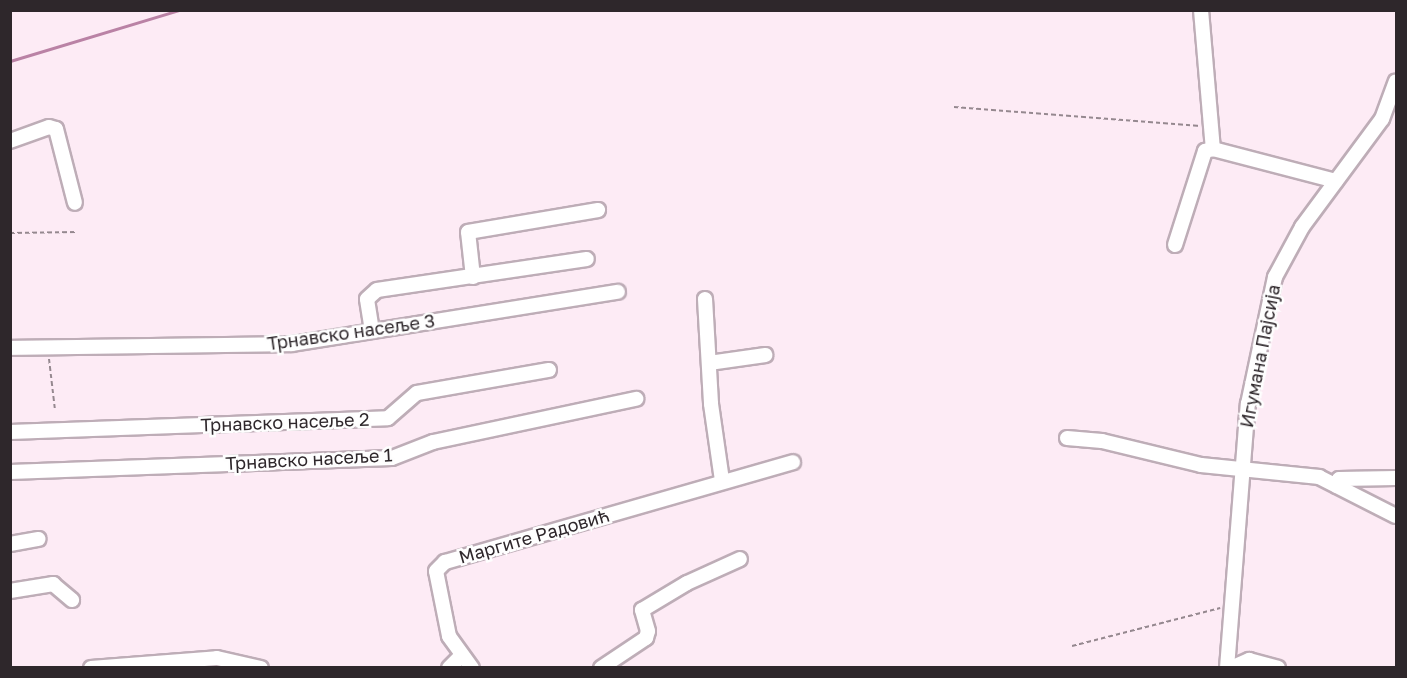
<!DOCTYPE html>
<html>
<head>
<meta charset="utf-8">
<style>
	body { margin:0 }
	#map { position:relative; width:1407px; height:678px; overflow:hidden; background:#fdebf5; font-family:"Golos Text",sans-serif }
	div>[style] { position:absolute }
	.stream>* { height:3px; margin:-1.5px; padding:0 1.5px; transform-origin:1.5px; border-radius:1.5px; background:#ba82a5 }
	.path>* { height:2px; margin-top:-1px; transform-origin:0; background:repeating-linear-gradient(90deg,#95888f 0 4.5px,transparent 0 7.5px) }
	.roads { filter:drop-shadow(2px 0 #beadb7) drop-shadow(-2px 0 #beadb7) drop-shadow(0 2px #beadb7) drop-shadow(0 -2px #beadb7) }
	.minor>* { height:14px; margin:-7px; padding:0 7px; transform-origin:7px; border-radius:7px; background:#fff }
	span { translate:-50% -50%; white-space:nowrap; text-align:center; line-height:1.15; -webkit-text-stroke:5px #fefefe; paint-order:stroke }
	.street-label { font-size:18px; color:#2e272b }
	.frame { position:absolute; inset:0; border:12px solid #2e272b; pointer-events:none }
</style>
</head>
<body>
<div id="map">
	<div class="stream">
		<div style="left:10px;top:61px;width:177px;rotate:-16.8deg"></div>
	</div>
	<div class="path">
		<div style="left:954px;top:107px;width:247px;rotate:4.4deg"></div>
		<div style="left:10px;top:233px;width:67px;rotate:-0.9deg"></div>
		<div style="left:49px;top:359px;width:51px;rotate:83.3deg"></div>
		<div style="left:1072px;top:646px;width:153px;rotate:-14.4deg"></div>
	</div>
	<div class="roads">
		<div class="minor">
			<div style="left:1201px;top:10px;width:140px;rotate:85.1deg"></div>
			<div style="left:1213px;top:149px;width:127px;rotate:14.6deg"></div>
			<div style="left:10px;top:141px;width:41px;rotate:-19.7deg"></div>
			<div style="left:49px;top:127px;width:7px;rotate:16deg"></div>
			<div style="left:56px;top:129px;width:76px;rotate:75.6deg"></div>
			<div style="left:1175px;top:245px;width:99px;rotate:-72.3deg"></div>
			<div style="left:1205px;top:151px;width:8px;rotate:-14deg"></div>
			<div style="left:473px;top:277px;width:45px;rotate:-96.3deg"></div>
			<div style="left:468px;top:232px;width:132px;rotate:-9.6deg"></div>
			<div style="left:705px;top:299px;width:105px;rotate:86.7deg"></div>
			<div style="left:711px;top:404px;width:77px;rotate:81.8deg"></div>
			<div style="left:372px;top:331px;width:32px;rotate:-99deg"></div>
			<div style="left:367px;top:299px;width:13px;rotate:-42deg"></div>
			<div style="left:377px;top:290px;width:212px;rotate:-8.4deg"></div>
			<div style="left:10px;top:348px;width:282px;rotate:-0.8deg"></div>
			<div style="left:292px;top:344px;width:330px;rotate:-9.1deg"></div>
			<div style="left:709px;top:363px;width:57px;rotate:-8.1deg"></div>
			<div style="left:10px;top:432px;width:378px;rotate:-2.1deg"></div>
			<div style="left:388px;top:418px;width:38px;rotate:-41deg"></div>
			<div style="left:417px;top:393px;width:134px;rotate:-9.9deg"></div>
			<div style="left:1067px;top:438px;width:35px;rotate:5deg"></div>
			<div style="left:1102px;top:441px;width:102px;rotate:13.6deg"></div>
			<div style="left:1201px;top:465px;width:119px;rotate:5.8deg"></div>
			<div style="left:1319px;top:477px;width:86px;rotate:26.9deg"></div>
			<div style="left:10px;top:472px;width:382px;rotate:-2.1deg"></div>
			<div style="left:392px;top:458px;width:44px;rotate:-21.3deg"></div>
			<div style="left:433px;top:442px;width:208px;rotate:-12deg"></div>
			<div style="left:1337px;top:486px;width:7px;rotate:-74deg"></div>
			<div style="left:1339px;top:479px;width:57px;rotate:-1deg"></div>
			<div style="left:10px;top:544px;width:29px;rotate:-10deg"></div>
			<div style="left:10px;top:591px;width:44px;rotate:-9.2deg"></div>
			<div style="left:53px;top:584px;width:25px;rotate:40deg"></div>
			<div style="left:91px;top:668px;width:126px;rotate:-4.5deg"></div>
			<div style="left:217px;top:658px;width:45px;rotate:12.8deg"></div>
			<div style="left:449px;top:668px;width:17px;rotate:-45deg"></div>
			<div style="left:472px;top:668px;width:39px;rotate:-126deg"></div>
			<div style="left:449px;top:636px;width:66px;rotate:-101.3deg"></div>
			<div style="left:436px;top:571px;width:13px;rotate:-45deg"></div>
			<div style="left:445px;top:562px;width:362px;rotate:-16deg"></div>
			<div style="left:601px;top:668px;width:54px;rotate:-33.7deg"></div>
			<div style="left:646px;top:638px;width:7px;rotate:-74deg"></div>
			<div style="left:648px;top:631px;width:22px;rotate:-106deg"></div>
			<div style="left:642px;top:610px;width:52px;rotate:-31deg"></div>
			<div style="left:687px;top:583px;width:58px;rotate:-24.4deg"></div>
			<div style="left:1227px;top:668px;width:265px;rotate:-85.5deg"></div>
			<div style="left:1248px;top:404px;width:130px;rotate:-78deg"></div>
			<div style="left:1275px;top:277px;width:57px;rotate:-61.6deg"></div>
			<div style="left:1302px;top:227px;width:134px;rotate:-53.5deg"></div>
			<div style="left:1382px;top:119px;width:40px;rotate:-69.8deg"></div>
			<div style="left:1231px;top:668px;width:20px;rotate:-24deg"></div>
			<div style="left:1249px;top:660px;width:30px;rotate:15deg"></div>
		</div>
	</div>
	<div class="street-label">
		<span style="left:351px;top:332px;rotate:-8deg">Трнавско насеље 3</span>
		<span style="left:1260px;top:356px;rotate:-79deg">Игумана Пајсија</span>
		<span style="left:285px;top:422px;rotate:-2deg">Трнавско насеље 2</span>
		<span style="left:309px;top:459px;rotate:-3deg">Трнавско насеље 1</span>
		<span style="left:534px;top:536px;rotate:-16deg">Маргите Радовић</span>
	</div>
	<div class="frame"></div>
</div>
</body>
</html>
